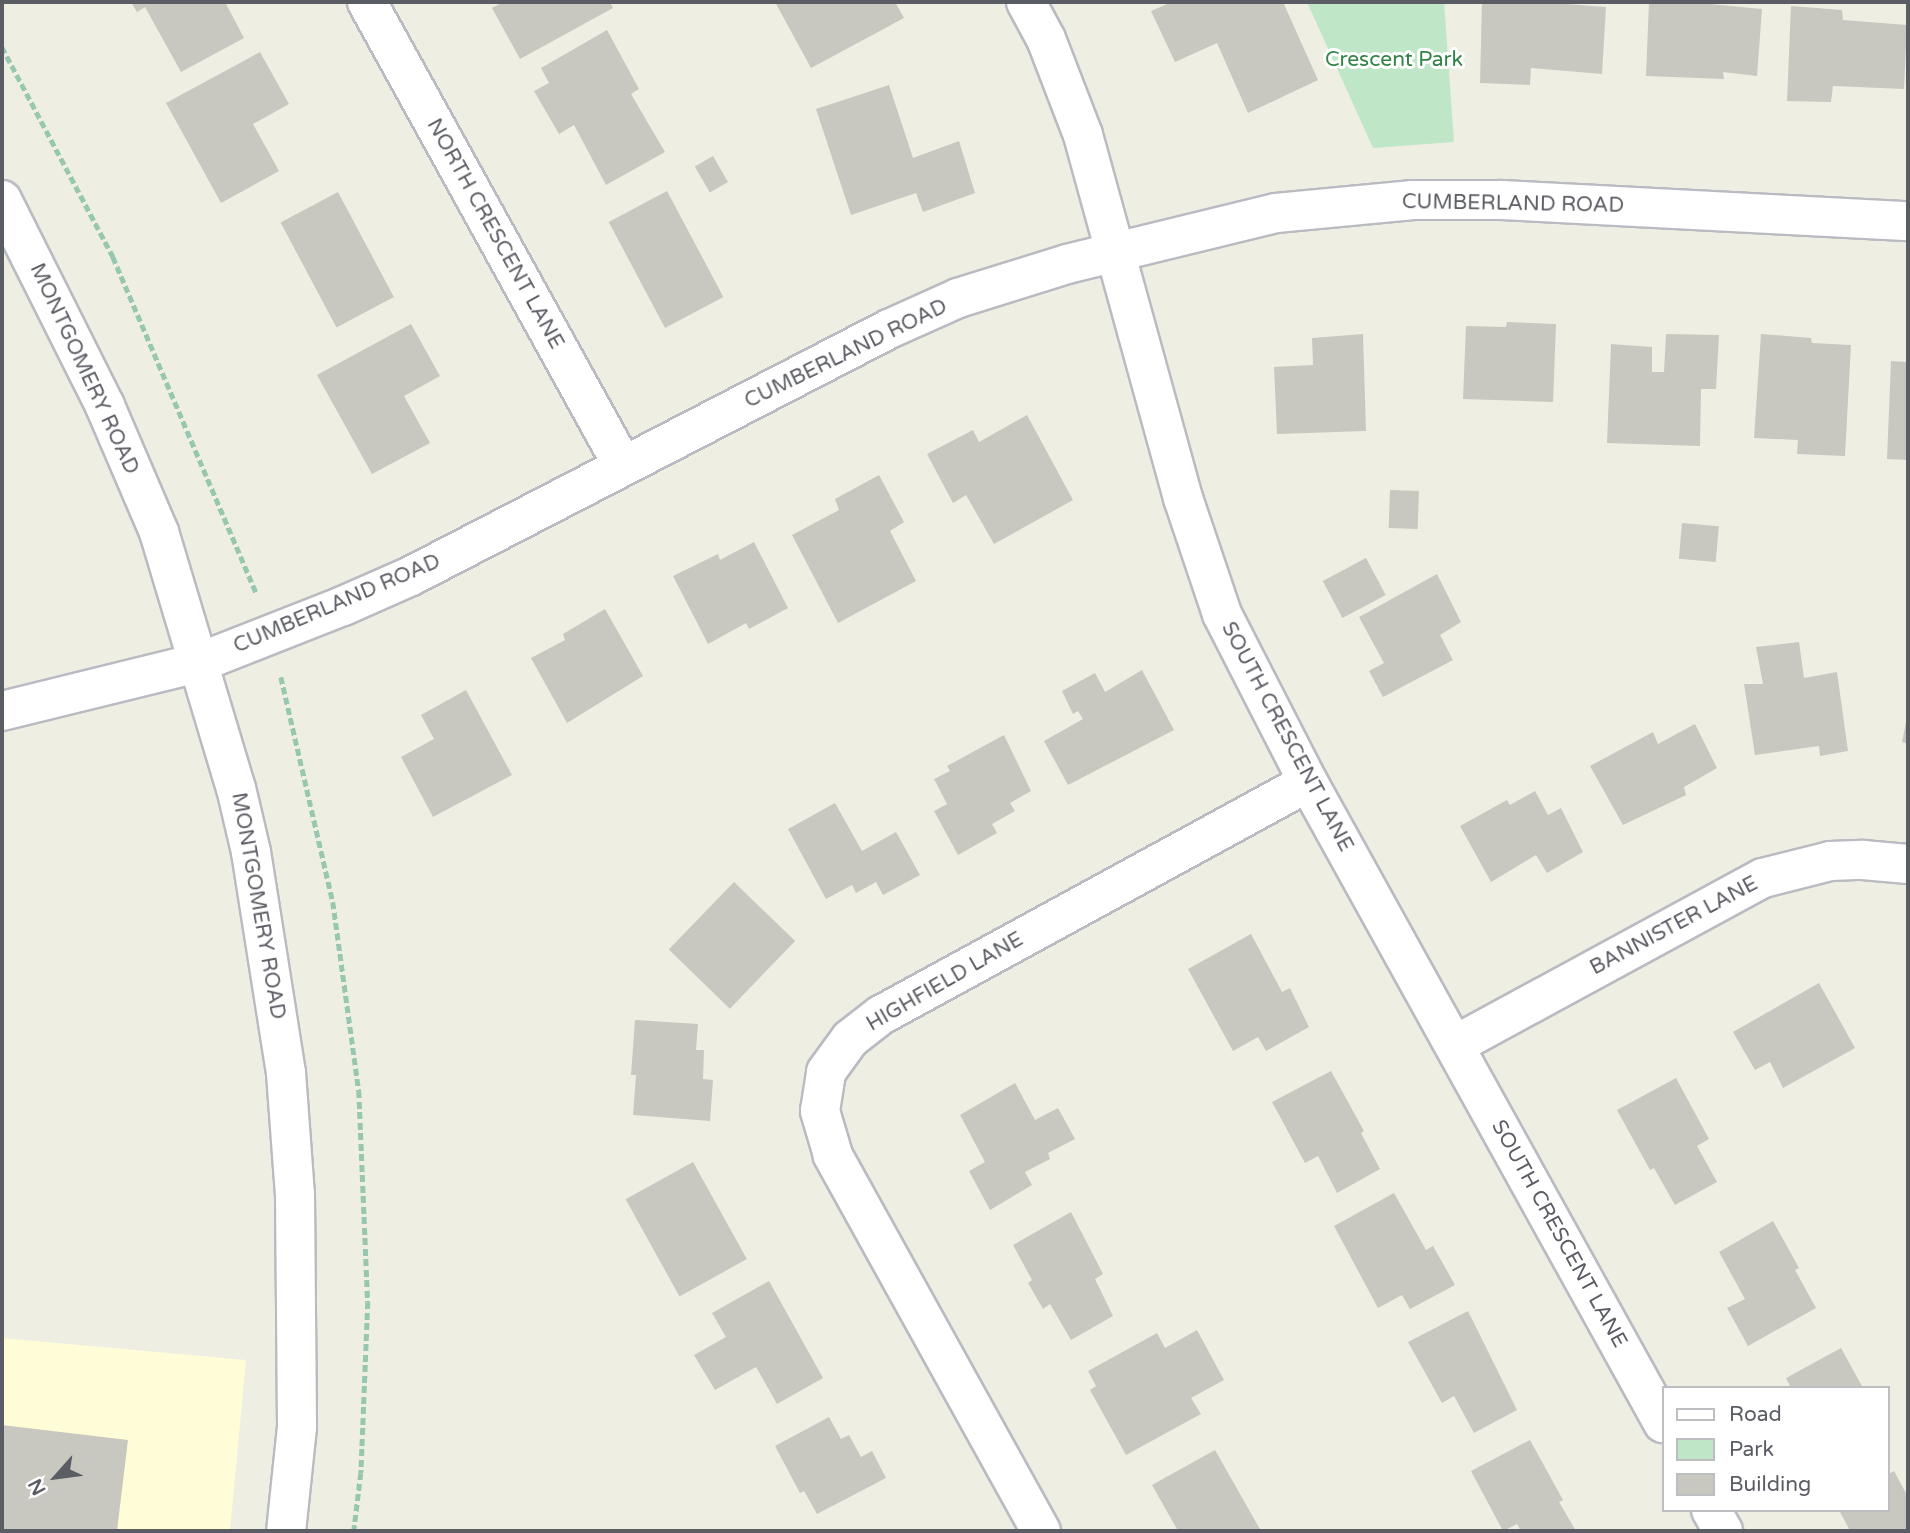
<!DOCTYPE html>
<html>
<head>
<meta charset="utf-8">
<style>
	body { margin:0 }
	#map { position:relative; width:1910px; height:1533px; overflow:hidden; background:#eeeee3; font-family:"Varela Round",sans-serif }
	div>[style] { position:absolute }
	.commercial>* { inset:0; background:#fefdd8 }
	.green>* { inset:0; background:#bfe6c7 }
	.building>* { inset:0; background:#c9c8c0; transform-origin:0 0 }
	.path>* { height:4.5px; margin-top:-2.25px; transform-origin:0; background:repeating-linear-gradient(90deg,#98c7af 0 7px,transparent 0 10.5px) }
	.roads { filter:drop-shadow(2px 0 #babbc2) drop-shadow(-2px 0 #babbc2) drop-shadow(0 2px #babbc2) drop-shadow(0 -2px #babbc2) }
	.minor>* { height:38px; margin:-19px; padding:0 19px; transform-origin:19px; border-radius:19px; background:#fff }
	span { translate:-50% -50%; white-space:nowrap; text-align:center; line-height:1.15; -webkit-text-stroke:6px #fff; paint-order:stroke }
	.park-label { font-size:21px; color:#338346 }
	.street-label { font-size:21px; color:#5b5d64 }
	.frame { position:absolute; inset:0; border:4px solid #5b5d64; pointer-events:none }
	.legend { position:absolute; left:1662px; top:1386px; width:228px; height:126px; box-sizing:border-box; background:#fff; border:2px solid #bdbec1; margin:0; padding:9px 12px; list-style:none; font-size:21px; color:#5b5d64 }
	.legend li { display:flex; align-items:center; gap:14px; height:35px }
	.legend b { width:35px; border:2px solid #bdbec1 }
	.north { position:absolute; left:21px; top:1442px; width:70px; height:70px; -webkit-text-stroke:5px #fff; paint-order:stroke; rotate:242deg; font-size:19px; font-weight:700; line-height:28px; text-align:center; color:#5b5d64 }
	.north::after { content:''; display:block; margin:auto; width:24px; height:32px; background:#5b5d64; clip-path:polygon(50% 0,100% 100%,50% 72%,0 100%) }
</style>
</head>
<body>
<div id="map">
	<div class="commercial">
		<div style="clip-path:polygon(2px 1338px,246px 1360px,230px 1531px,2px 1531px)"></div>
	</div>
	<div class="green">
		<div style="clip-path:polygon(1307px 2px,1444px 2px,1454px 142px,1373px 148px)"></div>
	</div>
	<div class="building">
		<div style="clip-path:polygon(131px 2px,225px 2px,244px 38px,181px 72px,145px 7px,137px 12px)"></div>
		<div style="clip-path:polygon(503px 2px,610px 2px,613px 8px,520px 59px,492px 8px)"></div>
		<div style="clip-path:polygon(775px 2px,895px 2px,904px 18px,811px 68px)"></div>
		<div style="clip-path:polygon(1172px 2px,1283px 2px,1318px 80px,1248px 113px,1217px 43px,1175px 62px,1151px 11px)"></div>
		<div style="clip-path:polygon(1482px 2px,1539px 2px,1606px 7px,1602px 74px,1531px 68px,1530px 85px,1480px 83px)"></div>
		<div style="clip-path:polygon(1649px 2px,1689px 2px,1762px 9px,1757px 76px,1723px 72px,1724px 79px,1646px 76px)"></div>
		<div style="clip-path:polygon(1791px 6px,1842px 10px,1843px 20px,1907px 25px,1904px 89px,1833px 86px,1831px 102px,1787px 101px)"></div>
		<div style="clip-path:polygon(607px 30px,639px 89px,631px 94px,665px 152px,606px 185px,574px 125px,559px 134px,534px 91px,549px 83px,541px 68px)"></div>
		<div style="clip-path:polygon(260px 52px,289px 104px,253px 124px,279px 171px,221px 203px,166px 103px)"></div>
		<div style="clip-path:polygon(889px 85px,913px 158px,959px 141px,975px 193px,923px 212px,916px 193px,851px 215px,816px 109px)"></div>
		<div style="left:713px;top:156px;width:30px;height:21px;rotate:60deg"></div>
		<div style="left:667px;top:191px;width:120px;height:66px;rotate:62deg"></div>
		<div style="left:338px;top:192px;width:119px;height:65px;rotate:62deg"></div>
		<div style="clip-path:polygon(1507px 322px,1556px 324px,1553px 402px,1463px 399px,1466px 326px,1506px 327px)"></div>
		<div style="clip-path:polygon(411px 324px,440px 376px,404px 396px,430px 443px,372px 474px,317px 375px)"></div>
		<div style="clip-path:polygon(1363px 334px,1366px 431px,1277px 434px,1274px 367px,1313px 365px,1312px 338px)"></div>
		<div style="clip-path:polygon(1666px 334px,1719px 335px,1716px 389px,1701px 389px,1700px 446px,1607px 443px,1611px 344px,1652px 347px,1652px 372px,1664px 372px)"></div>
		<div style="clip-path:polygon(1761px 334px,1811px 338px,1812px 343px,1851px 345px,1845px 456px,1797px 454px,1798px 440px,1754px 438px)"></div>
		<div style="clip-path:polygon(1891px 361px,1908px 362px,1908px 460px,1887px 459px)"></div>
		<div style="clip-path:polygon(1027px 415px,1073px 500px,994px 544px,966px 495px,953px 503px,927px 454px,973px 430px,979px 442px)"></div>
		<div style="clip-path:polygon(879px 475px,904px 522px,890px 531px,916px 581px,838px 623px,792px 535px,839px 510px,835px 499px)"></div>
		<div style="left:1390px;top:490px;width:29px;height:38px;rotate:2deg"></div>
		<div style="left:1682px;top:523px;width:37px;height:36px;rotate:5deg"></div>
		<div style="clip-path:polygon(754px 542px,788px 608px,749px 629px,746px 623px,708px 644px,673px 576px,718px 554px,720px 560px)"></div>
		<div style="left:1366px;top:558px;width:42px;height:49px;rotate:62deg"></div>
		<div style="clip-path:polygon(1437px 574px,1461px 622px,1440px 635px,1453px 660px,1383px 697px,1369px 671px,1384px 663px,1359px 617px)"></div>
		<div style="clip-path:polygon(605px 609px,643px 676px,567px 723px,531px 658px,565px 640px,563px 634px)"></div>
		<div style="clip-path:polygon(1799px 642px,1804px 678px,1837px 672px,1848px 751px,1820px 756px,1819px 746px,1755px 755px,1744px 684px,1763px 684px,1756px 647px)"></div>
		<div style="clip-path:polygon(1142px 670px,1174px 730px,1068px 785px,1044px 741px,1083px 719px,1078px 711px,1073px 714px,1062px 691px,1095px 673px,1105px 692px)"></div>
		<div style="clip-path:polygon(466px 690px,512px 775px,433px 817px,401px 757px,434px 739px,421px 715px)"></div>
		<div style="clip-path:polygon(1907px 717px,1908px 718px,1908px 744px,1902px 742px)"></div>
		<div style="clip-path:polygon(1695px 724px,1717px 768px,1684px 787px,1686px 795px,1623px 825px,1590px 766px,1653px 732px,1658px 744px)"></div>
		<div style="clip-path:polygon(1004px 735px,1031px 791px,1010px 803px,1015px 811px,992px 824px,997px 833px,958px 855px,934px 811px,947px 804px,934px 779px,950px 771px,947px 766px)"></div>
		<div style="clip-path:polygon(1535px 791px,1548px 815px,1561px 808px,1583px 852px,1547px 873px,1536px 855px,1491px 882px,1460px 826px,1507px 800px,1510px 805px)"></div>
		<div style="clip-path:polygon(835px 803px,862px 851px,896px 832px,920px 875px,883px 895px,876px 882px,856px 893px,852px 885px,826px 899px,788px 829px)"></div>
		<div style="left:734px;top:882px;width:85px;height:94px;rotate:44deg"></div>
		<div style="clip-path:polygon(1251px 934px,1282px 992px,1290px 988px,1309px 1027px,1266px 1051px,1258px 1037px,1233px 1051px,1188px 969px)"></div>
		<div style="clip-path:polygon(1819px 983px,1855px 1048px,1783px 1088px,1770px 1062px,1755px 1070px,1733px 1032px)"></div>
		<div style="clip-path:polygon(635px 1020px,698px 1024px,696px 1050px,704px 1050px,703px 1079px,713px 1080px,710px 1121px,633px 1115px,636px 1075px,631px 1075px)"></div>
		<div style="clip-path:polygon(1331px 1071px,1364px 1131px,1361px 1133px,1380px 1169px,1337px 1193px,1318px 1156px,1305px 1163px,1272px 1102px)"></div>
		<div style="clip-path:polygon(1676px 1078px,1709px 1139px,1697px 1146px,1717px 1182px,1675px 1205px,1654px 1168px,1650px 1170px,1617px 1110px)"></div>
		<div style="clip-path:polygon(1015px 1083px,1035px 1120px,1058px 1108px,1075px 1139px,1048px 1153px,1050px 1159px,1025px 1172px,1032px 1185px,990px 1210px,969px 1171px,985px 1162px,960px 1115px)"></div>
		<div style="left:693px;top:1162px;width:111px;height:77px;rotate:61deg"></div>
		<div style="clip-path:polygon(1394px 1193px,1426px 1250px,1433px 1246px,1455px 1285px,1410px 1309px,1402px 1295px,1378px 1308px,1334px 1226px)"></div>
		<div style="clip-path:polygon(1071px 1212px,1103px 1274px,1095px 1279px,1113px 1316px,1071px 1340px,1050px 1304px,1043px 1309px,1028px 1283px,1032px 1280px,1013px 1245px)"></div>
		<div style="clip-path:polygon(1773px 1221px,1799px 1268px,1795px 1270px,1816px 1308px,1748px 1346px,1727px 1308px,1745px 1299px,1719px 1252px)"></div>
		<div style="clip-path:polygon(769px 1281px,823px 1378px,777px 1404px,756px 1367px,715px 1390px,694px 1355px,726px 1337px,712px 1313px)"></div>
		<div style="clip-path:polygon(1468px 1311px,1517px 1410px,1474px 1433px,1454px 1396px,1442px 1403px,1408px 1342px)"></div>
		<div style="clip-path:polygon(1197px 1330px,1224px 1380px,1191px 1398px,1201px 1414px,1126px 1455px,1090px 1390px,1096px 1386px,1088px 1371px,1157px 1333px,1165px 1348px)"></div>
		<div style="clip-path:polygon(1841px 1348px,1863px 1388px,1791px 1388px,1786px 1378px)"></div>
		<div style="clip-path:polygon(829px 1417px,841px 1439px,849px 1435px,861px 1457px,872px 1451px,886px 1478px,817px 1514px,804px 1491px,800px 1493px,775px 1446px)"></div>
		<div style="clip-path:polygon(2px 1425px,128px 1440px,117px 1531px,2px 1531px)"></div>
		<div style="clip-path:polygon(1530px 1440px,1563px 1500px,1559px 1502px,1576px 1531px,1521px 1531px,1517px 1524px,1503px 1531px,1471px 1471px)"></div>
		<div style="clip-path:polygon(1215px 1450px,1261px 1531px,1178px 1531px,1152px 1485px)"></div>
		<div style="clip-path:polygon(1894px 1471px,1908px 1497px,1908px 1531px,1850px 1531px,1839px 1510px,1887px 1510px,1887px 1475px)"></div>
	</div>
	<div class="path">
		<div style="left:2px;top:47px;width:238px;rotate:62.1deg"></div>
		<div style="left:113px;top:257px;width:366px;rotate:66.9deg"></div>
		<div style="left:281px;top:677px;width:231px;rotate:77deg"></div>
		<div style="left:333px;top:902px;width:191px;rotate:82.2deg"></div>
		<div style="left:359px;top:1091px;width:211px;rotate:87.6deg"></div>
		<div style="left:368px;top:1302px;width:171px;rotate:92.3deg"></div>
		<div style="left:361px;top:1473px;width:58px;rotate:96.9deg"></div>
	</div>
	<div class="roads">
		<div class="minor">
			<div style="left:367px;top:2px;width:530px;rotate:61.11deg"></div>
			<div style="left:1026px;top:2px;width:42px;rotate:61.6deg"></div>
			<div style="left:1046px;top:39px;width:103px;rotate:68.9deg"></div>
			<div style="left:1083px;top:135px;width:377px;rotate:74.6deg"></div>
			<div style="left:1183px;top:498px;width:122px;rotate:71.4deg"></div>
			<div style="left:1222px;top:614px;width:189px;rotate:62.9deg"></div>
			<div style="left:1308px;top:782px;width:733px;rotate:61.02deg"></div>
			<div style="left:2px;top:200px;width:230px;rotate:63.4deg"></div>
			<div style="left:105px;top:406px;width:137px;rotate:66.8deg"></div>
			<div style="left:159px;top:532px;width:267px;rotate:73.3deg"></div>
			<div style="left:236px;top:788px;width:66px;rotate:76.8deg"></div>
			<div style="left:251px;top:852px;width:224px;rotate:81deg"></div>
			<div style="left:286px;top:1073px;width:122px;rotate:85.8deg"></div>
			<div style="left:295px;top:1195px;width:232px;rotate:89.5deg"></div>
			<div style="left:297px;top:1427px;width:105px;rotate:96deg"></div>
			<div style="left:2px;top:711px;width:202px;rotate:-13.8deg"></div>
			<div style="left:198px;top:663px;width:156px;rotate:-21.5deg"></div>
			<div style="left:343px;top:606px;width:74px;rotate:-23.8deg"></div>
			<div style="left:411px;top:576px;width:538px;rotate:-27.33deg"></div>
			<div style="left:889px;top:329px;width:76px;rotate:-24.2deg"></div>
			<div style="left:958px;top:298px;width:114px;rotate:-17.3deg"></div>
			<div style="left:1067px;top:264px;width:215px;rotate:-13.7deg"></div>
			<div style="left:1276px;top:213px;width:138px;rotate:-5.4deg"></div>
			<div style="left:1413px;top:200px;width:89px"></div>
			<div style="left:1502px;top:200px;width:407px;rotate:3deg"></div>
			<div style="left:1455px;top:1045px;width:350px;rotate:-28.5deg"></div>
			<div style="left:1763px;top:878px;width:69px;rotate:-14.2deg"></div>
			<div style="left:1830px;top:861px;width:33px;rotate:-2deg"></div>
			<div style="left:1863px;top:860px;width:45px;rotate:5.1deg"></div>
			<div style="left:1711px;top:1510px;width:24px;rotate:60deg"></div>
			<div style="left:1041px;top:1531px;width:430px;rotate:-119deg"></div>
			<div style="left:833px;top:1155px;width:46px;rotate:-106.5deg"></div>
			<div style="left:820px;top:1111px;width:39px;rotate:-81deg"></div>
			<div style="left:826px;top:1072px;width:41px;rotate:-54deg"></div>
			<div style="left:850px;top:1039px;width:39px;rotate:-38deg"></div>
			<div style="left:881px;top:1015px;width:486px;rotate:-28.6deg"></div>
		</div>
	</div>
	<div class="park-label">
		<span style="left:1394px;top:60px">Crescent Park</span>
	</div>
	<div class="street-label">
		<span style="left:1513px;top:204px;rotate:1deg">CUMBERLAND ROAD</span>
		<span style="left:495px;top:234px;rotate:61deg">NORTH CRESCENT LANE</span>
		<span style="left:846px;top:354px;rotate:-26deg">CUMBERLAND ROAD</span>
		<span style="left:84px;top:369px;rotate:65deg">MONTGOMERY ROAD</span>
		<span style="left:337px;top:604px;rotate:-23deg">CUMBERLAND ROAD</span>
		<span style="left:1287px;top:737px;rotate:62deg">SOUTH CRESCENT LANE</span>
		<span style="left:258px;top:906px;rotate:80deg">MONTGOMERY ROAD</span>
		<span style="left:1674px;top:926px;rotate:-28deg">BANNISTER LANE</span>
		<span style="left:945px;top:982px;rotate:-30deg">HIGHFIELD LANE</span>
		<span style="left:1559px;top:1234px;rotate:61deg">SOUTH CRESCENT LANE</span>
	</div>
	<div class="frame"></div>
	<ul class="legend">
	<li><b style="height:9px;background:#fff"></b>Road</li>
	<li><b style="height:19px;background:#bfe6c7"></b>Park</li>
	<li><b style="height:19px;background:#c9c8c0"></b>Building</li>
	</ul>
	<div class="north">N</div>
</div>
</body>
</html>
